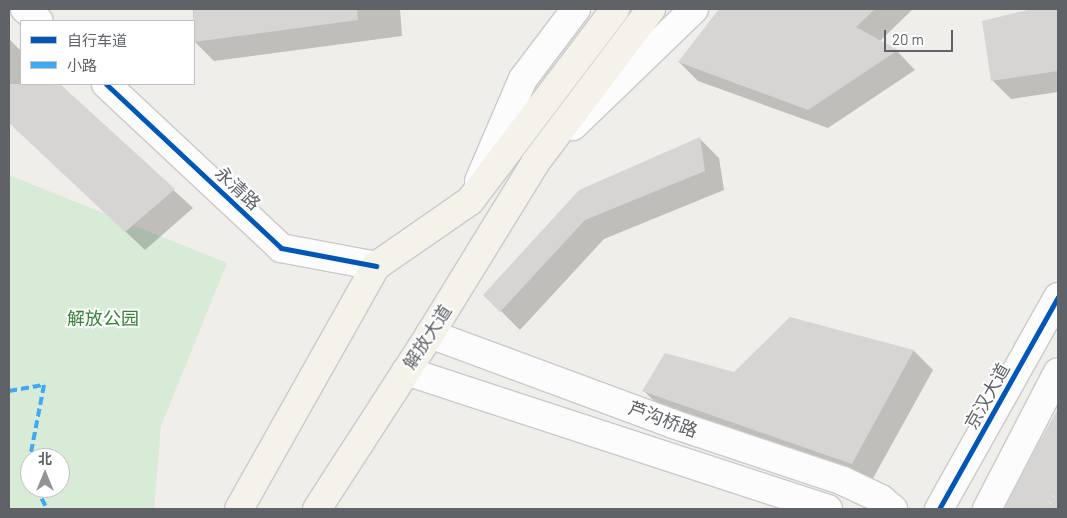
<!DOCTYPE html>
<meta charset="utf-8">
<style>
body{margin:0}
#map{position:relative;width:1067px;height:518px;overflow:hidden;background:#efeeea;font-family:Barlow,"Noto Sans SC",sans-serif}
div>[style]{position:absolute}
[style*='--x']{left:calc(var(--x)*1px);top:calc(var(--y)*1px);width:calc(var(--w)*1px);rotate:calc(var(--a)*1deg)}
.green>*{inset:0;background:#d8ebd6}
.shadow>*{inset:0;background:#0003}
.building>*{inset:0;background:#d6d5d3}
.roads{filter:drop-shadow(1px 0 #cacacb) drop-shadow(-1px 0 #cacacb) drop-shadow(0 1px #cacacb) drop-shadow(0 -1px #cacacb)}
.secondary>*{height:28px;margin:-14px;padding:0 14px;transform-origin:14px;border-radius:14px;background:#fdfcfc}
.primary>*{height:28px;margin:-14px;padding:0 14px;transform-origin:14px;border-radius:14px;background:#f4f2e9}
.rail>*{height:4px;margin-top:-2px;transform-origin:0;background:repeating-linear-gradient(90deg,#e4e4e4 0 1px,transparent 0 7px)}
.quiet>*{height:4px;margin-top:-2px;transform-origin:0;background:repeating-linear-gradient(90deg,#3fa9f5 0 8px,transparent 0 12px)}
.cycleway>*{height:5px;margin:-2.5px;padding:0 2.5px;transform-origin:2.5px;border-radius:2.5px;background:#0057b8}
span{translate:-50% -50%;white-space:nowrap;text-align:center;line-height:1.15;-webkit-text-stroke:4px #fff;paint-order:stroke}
.street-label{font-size:18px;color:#5f6368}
.park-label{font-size:18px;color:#348238}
.frame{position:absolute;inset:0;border:10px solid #5f6368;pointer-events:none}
.legend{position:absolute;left:20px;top:20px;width:175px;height:65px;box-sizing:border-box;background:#fff;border:1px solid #bfc1c3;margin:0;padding:6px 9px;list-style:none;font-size:15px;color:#5f6368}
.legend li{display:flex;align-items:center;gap:10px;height:25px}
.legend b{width:25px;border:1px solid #bfc1c3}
.north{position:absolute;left:20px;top:448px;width:50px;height:50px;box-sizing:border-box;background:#fff;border:1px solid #bfc1c3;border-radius:50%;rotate:0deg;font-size:14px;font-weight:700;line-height:20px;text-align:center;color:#5f6368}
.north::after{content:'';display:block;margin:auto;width:18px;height:22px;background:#919496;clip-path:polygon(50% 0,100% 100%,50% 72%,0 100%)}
.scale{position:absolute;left:884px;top:30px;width:69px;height:22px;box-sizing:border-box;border:2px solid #5f6368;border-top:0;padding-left:6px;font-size:15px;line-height:18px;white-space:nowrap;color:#5f6368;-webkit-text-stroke:4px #fff;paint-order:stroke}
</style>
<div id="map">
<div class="green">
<div style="clip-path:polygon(evenodd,9px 175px,227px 263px,161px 426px,154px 509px,9px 509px,9px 175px,30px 458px,60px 458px,60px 488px,30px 488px,30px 458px)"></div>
</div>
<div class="shadow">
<div style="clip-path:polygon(193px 9px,400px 9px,402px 36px,214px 61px,195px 42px)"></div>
<div style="clip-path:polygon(720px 9px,913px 9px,879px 42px,897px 51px,915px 70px,828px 128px,698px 81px,679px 62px)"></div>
<div style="clip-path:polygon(1038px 9px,1058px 9px,1058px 92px,1011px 99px,992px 80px,983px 22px)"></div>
<div style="clip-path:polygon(9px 39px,21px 51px,21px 84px,58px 84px,193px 208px,145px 250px,9px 122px)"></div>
<div style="clip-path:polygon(700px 139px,719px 158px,724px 190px,604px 239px,520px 330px,485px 295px,580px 191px)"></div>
<div style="clip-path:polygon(790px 318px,914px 351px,933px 370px,871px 482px,663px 410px,644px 391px,735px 373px)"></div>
<div style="clip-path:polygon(1058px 415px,1058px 509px,1006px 509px)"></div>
</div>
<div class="building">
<div style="clip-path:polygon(194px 9px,357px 9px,358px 20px,194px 42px)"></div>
<div style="clip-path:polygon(719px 9px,875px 9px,856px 27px,898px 50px,808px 110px,678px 62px)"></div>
<div style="clip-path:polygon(1032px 9px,1058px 9px,1058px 71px,991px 81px,982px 21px)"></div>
<div style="clip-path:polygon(9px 84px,60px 84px,175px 189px,125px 232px,9px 123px)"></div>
<div style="clip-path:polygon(700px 137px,705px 171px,585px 220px,500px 312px,483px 295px,579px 190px)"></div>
<div style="clip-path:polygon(790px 317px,914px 350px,852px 464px,642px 391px,665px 353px,734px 372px)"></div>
<div style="clip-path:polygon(1058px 409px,1058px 509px,1004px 509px,1039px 442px)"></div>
</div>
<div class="roads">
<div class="secondary">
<div style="--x:25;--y:9;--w:18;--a:41"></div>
<div style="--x:106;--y:84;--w:240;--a:43.1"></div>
<div style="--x:281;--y:248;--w:97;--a:10.7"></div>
<div style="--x:573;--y:126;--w:168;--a:-44"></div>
<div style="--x:479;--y:181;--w:111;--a:-66.7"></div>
<div style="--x:523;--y:79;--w:88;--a:-52.9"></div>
<div style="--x:430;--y:334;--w:259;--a:20.3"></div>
<div style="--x:673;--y:424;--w:179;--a:18.5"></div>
<div style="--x:843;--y:481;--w:42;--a:25.3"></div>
<div style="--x:881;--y:499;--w:16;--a:40"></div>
<div style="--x:406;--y:371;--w:444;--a:18.1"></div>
<div style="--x:939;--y:509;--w:243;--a:-60.7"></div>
<div style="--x:987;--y:509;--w:154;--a:-62.6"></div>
</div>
<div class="primary">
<div style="--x:239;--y:509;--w:279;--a:-60.6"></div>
<div style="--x:376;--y:266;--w:114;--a:-34.7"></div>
<div style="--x:470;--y:201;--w:241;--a:-52.9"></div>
<div style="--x:317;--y:509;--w:208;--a:-57.1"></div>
<div style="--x:430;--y:334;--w:201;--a:-58.4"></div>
<div style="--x:535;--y:163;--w:193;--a:-53"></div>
</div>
</div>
<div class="rail">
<div style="--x:1046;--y:509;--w:24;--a:-60"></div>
</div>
<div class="quiet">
<div style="--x:9;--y:391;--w:36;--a:-10"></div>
<div style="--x:44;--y:385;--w:74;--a:100.9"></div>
<div style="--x:30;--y:458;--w:17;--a:90"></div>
<div style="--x:36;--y:488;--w:24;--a:62"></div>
</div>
<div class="cycleway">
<div style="--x:106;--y:84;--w:240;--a:43.1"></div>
<div style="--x:281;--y:248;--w:97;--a:10.7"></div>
<div style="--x:939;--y:509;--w:243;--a:-60.7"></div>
</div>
<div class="street-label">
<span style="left:238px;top:188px;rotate:43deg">永清路</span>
<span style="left:427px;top:337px;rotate:-57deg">解放大道</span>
<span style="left:987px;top:396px;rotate:-61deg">京汉大道</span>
<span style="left:663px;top:419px;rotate:20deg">芦沟桥路</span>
</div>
<div class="park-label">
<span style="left:103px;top:318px">解放公园</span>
</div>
<div class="frame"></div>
<ul class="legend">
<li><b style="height:6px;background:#0057b8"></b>自行车道</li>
<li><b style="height:6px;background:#3fa9f5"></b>小路</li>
</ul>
<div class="north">北</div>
<div class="scale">20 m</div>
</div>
